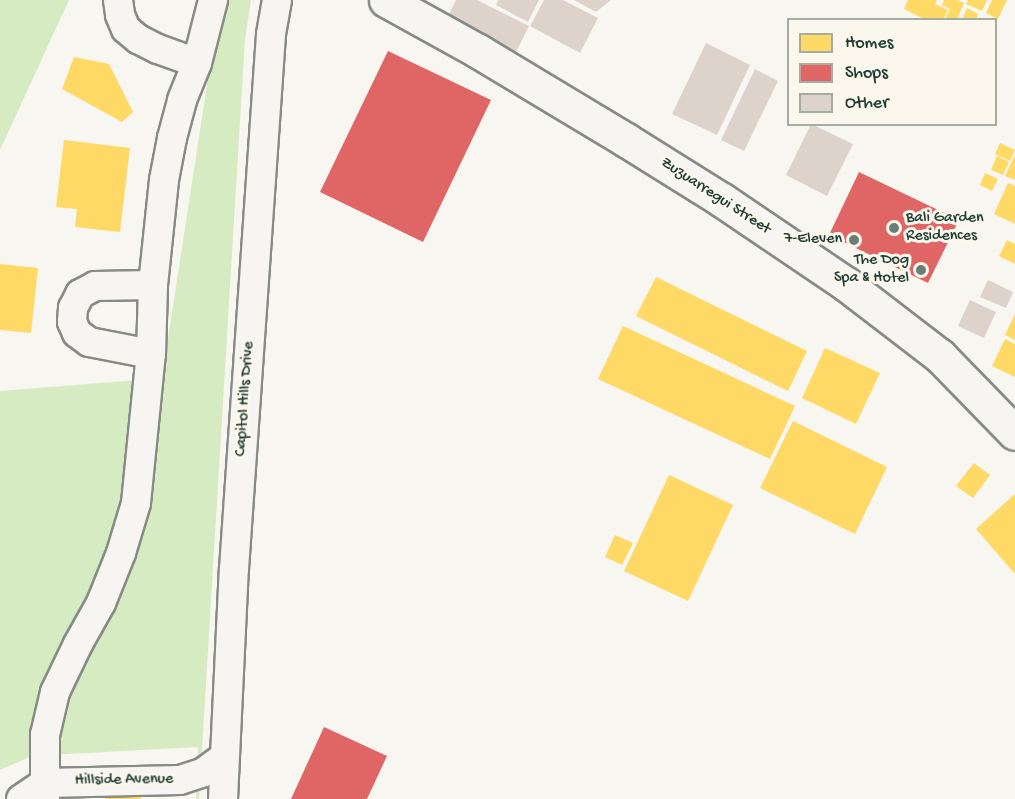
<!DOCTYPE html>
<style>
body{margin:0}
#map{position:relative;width:1015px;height:799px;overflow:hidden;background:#f8f6f0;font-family:"Gochi Hand",sans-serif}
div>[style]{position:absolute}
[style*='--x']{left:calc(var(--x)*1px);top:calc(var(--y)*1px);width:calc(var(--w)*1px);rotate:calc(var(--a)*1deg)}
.green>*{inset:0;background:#d7ebc2}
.homes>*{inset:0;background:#ffd966}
.shops>*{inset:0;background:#e06666}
.building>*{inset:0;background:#ddd3cb}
.roads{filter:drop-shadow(2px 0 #868b86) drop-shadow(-2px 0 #868b86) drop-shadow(0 2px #868b86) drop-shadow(0 -2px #868b86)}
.street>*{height:28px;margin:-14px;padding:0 14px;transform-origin:14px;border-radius:14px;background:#f6f5f1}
.secondary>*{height:33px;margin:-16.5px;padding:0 16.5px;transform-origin:16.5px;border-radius:16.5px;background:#f6f5f1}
.dots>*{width:16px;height:16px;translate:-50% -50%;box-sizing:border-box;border:3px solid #fbf7ec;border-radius:50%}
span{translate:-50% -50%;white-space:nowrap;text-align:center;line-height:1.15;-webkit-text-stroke:6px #fbf7ec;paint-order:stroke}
.street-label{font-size:16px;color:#1f3d34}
.poi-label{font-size:16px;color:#1f3d34}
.left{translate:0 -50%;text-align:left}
.right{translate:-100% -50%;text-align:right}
.legend{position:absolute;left:787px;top:18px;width:210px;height:108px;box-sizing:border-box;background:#fbf7ec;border:2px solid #a3ada2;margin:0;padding:8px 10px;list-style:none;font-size:18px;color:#1f3d34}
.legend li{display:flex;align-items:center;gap:12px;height:30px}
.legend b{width:30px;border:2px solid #a3ada2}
</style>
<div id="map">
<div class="green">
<div style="clip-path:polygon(0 0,69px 0,0 150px)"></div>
<div style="clip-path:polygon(220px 0,251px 0,245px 39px,199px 799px,196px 799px,198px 747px,32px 756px,0 770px,0 391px,162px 378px)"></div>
</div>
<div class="homes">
<div style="clip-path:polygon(908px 0,937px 0,935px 4px,948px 10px,943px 20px,926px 20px,904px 9px)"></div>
<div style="clip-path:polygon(944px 0,957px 0,964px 3px,958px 17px,963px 20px,945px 20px,950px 9px,942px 5px)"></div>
<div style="clip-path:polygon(968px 0,987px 0,982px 11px,966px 4px)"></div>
<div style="clip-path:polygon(992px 0,1007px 0,998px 19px,986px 13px)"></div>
<div style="clip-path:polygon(967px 8px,978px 14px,976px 20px,963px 18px)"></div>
<div style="clip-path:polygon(74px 57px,109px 64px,133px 112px,122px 122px,62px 89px)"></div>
<div style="clip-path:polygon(64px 140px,130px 148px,120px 232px,75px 227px,77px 209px,56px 207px)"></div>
<div style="clip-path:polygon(1000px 143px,1015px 150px,1010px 161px,995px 154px)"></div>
<div style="clip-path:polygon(1015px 155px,1015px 180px,1005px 176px)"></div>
<div style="clip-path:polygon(997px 156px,1009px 162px,1003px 175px,991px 170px)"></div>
<div style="clip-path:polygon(985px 173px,998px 179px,992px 191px,980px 185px)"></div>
<div style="clip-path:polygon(1008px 183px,1015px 186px,1015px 224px,994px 214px)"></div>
<div style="clip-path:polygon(1007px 240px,1015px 244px,1015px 264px,999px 256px)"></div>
<div style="clip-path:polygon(0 264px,38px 268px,31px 333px,0 330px)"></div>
<div style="clip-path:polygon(656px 277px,807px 351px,788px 391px,636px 316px)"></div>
<div style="clip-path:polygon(1015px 314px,1015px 340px,1005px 335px)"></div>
<div style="clip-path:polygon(623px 326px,795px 406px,770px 459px,598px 379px)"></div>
<div style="clip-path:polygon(1005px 339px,1015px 344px,1015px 377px,992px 366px)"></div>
<div style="clip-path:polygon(825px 348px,880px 373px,856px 424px,802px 398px)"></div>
<div style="clip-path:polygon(793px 421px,887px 467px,855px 534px,760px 488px)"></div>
<div style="clip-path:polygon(974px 463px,990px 475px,973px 498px,956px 486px)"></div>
<div style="clip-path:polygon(669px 475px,733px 505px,688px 601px,624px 571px)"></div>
<div style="clip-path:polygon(1015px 494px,1015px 574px,976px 529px)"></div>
<div style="clip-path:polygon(615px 535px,633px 543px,622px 565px,605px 557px)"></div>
<div style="clip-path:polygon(140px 794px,141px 799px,105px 799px,105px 795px)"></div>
</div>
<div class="shops">
<div style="clip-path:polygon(388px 51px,491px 100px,423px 242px,320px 192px)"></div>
<div style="clip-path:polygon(859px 172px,959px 220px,928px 283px,829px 235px)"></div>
<div style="clip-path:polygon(324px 727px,387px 756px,367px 799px,291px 799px)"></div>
</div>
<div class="building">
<div style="clip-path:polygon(456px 0,477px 0,529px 26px,512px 60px,443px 26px)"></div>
<div style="clip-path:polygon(498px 0,539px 0,528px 22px,496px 5px)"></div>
<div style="clip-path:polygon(544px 0,563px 0,598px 18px,580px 53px,530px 26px)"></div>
<div style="clip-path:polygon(574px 0,611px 0,596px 12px)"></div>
<div style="clip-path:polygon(706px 43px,750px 65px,717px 135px,672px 114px)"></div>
<div style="clip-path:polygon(755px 69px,778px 81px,744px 151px,721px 140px)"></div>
<div style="clip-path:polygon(811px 124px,853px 144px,827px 196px,786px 175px)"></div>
<div style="clip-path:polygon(988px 280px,1013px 292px,1006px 308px,980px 297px)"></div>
<div style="clip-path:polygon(970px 300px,996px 312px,984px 338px,958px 326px)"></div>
</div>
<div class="roads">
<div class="street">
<div style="--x:118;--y:0;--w:15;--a:82"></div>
<div style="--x:120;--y:15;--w:15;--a:67"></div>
<div style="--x:126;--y:29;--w:16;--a:40"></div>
<div style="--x:138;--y:39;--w:22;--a:27"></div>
<div style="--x:158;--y:49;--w:41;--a:19.7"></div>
<div style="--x:151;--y:354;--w:63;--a:-169"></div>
<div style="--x:89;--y:342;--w:15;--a:-143"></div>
<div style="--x:77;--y:333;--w:12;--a:-114"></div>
<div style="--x:72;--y:322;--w:14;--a:-86"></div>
<div style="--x:73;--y:308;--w:16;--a:-63"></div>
<div style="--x:80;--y:294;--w:17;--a:-28"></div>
<div style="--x:95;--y:286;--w:58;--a:-1"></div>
<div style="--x:21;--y:799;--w:29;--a:-34"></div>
<div style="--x:45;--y:783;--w:135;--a:-1.3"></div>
<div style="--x:180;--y:780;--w:25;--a:-18"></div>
<div style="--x:204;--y:772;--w:26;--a:-37"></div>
<div style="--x:45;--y:799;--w:64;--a:-90"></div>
<div style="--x:45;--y:735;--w:44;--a:-76.9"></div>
<div style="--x:55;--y:692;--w:53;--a:-64.4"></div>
<div style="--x:78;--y:644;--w:47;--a:-60.7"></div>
<div style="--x:101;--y:603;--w:54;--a:-68.2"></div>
<div style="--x:121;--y:553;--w:52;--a:-73.3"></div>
<div style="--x:136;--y:503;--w:150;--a:-84.3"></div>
<div style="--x:151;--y:354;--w:69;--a:-88.3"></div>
<div style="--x:153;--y:285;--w:106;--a:-84"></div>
<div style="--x:164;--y:180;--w:43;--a:-79.2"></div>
<div style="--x:172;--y:138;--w:39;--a:-75"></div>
<div style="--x:182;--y:100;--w:40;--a:-68"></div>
<div style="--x:197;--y:63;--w:65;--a:-75.7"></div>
<div style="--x:223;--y:799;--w:230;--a:-87.3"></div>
<div style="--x:234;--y:569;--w:536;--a:-86.04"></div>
<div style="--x:271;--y:34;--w:35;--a:-80"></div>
</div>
<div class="secondary">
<div style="--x:386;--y:0;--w:105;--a:29"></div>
<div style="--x:478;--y:51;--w:173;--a:31"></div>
<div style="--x:626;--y:140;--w:113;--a:32"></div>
<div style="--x:722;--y:200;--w:150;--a:34.1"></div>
<div style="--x:846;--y:284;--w:118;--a:37.5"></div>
<div style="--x:940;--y:356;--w:107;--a:45.8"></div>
</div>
</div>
<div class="dots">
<div style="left:894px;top:228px;background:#6b7e76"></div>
<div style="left:854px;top:240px;background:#6b7e76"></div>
<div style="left:921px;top:270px;background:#6b7e76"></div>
</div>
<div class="street-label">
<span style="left:715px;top:197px;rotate:33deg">Zuzuarregui Street</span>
<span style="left:246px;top:399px;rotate:-86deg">Capitol Hills Drive</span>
<span style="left:124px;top:781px;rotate:-1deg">Hillside Avenue</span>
</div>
<div class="poi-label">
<span class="left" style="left:906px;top:228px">Bali Garden<br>Residences</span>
<span class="right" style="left:842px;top:240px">7-Eleven</span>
<span class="right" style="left:909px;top:270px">The Dog<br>Spa &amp; Hotel</span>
</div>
<ul class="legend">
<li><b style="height:16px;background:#ffd966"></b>Homes</li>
<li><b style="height:16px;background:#e06666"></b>Shops</li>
<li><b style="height:16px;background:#ddd3cb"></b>Other</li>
</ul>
</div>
